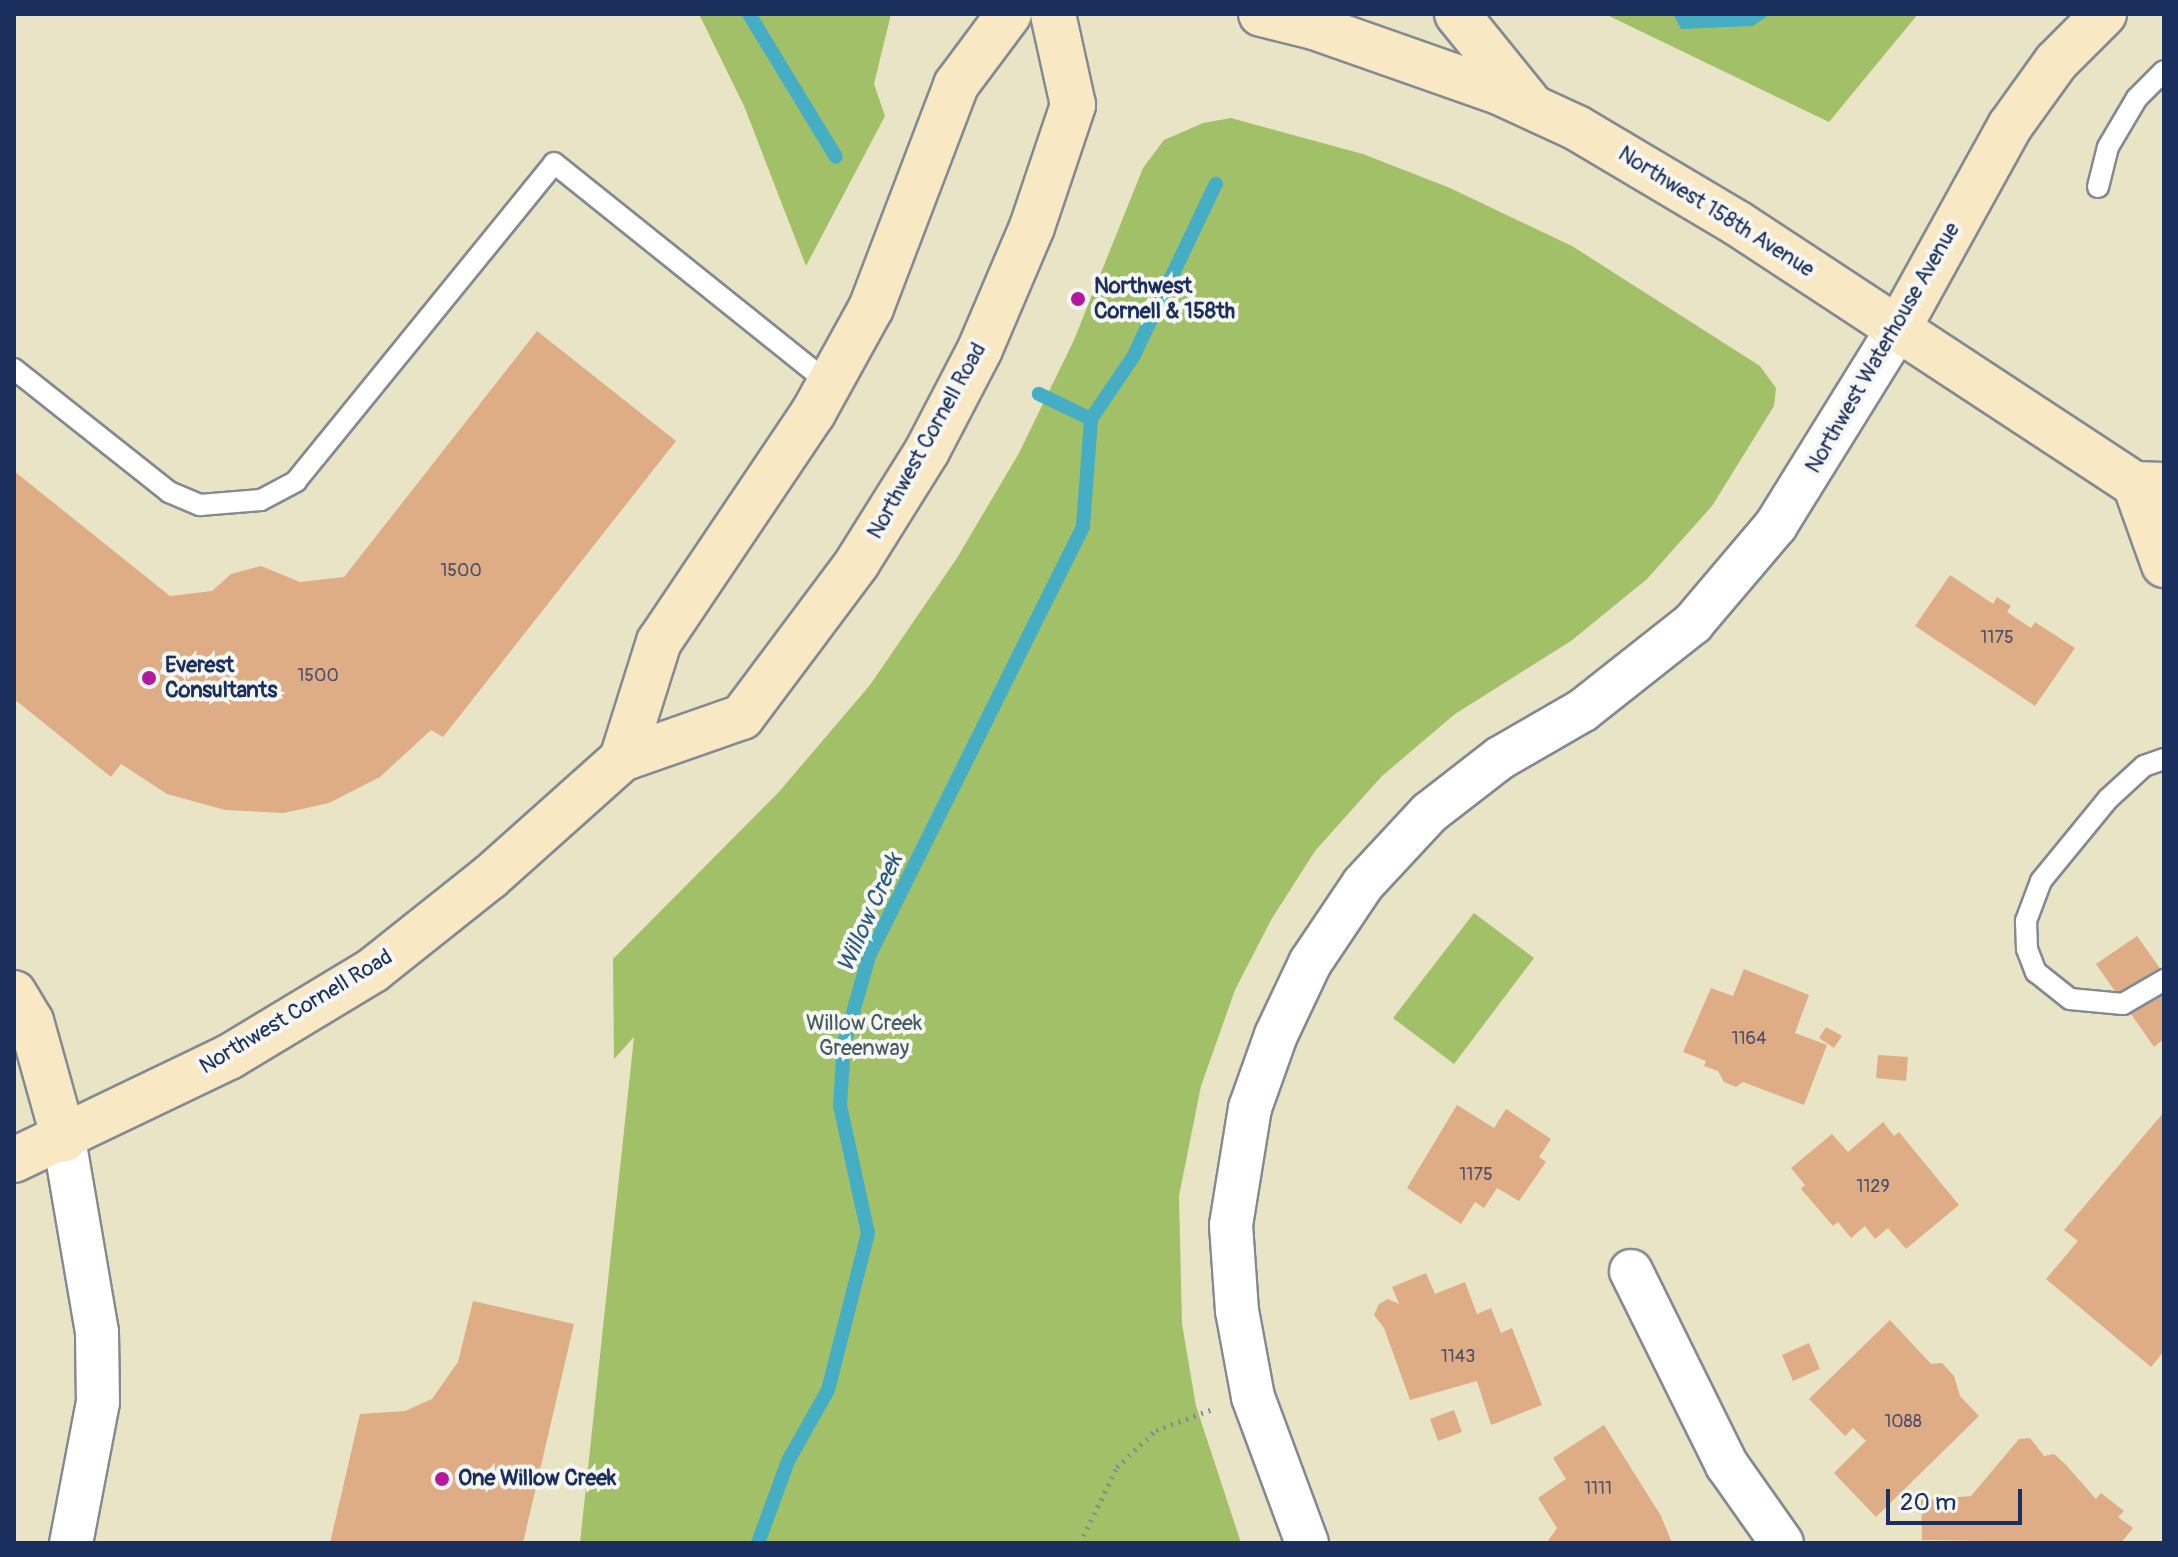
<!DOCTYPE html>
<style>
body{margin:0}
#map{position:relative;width:2178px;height:1557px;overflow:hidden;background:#eae4c6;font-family:Pangolin,sans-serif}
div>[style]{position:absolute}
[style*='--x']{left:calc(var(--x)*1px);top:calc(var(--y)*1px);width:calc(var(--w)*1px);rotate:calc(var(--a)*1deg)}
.green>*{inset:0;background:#a1c068}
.water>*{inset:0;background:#45aec4}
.stream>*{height:14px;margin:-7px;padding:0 7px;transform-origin:7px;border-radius:7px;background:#45aec4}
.building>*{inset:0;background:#dead86}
.path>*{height:5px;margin-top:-2.5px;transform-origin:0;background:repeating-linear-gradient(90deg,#828a92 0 2px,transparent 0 8px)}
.roads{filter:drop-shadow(2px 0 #828a92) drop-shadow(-2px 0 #828a92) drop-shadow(0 2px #828a92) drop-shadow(0 -2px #828a92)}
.lane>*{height:20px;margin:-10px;padding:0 10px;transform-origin:10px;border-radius:10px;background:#fff}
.street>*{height:42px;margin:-21px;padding:0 21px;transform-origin:21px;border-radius:21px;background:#fff}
.secondary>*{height:44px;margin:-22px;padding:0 22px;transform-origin:22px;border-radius:22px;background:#f8e8c3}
.dots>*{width:22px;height:22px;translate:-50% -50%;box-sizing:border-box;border:4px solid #f6f6f2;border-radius:50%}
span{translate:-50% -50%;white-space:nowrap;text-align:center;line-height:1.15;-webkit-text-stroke:8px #f6f6f2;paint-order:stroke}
.number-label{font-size:18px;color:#4c4e68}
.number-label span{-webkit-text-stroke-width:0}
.street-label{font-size:22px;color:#1b2f5e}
.poi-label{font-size:22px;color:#1b2f5e;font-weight:700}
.left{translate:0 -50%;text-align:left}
.park-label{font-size:22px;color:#435a61}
.water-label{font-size:24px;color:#2a5b82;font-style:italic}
.frame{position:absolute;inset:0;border:16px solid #1b2f5e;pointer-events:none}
.scale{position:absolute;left:1886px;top:1489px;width:136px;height:36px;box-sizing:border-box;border:4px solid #1b2f5e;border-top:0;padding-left:10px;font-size:24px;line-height:28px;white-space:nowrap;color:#1b2f5e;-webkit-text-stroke:6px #f6f6f2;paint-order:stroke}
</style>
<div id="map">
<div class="green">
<div style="clip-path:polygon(699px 14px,891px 14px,874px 84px,885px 116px,806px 266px,744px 106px)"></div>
<div style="clip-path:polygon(1605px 14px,1918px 14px,1829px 122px)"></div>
<div style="clip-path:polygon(1231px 118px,1363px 154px,1450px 188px,1572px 246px,1760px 366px,1776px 388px,1774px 406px,1712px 506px,1647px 579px,1571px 641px,1455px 714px,1382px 776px,1315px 851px,1271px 920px,1235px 990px,1201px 1086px,1179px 1196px,1182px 1324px,1196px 1406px,1241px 1543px,580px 1543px,634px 1037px,614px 1059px,613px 959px,778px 793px,870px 685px,957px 558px,1019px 453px,1074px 340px,1143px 168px,1164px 140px,1203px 123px)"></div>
<div style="clip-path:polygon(1474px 913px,1534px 958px,1454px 1064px,1393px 1018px)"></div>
</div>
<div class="water">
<div style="clip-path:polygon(1673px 14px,1770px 14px,1753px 26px,1681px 29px)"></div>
</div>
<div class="stream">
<div style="--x:749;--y:14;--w:167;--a:58.7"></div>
<div style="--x:1091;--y:419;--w:75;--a:-55.9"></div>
<div style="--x:1133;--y:357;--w:192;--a:-64.4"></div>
<div style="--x:758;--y:1543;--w:87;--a:-69.9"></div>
<div style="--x:788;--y:1461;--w:81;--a:-60.6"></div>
<div style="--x:828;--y:1390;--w:162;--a:-75.7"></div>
<div style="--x:868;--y:1233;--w:130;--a:-102.4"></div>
<div style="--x:840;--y:1106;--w:62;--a:-86.3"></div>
<div style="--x:844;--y:1044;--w:91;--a:-74.1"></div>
<div style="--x:869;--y:956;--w:480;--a:-63.5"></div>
<div style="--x:1083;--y:526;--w:107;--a:-85.7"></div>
<div style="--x:1091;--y:419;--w:58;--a:-154.3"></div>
</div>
<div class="building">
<div style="clip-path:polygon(537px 331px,676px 441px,443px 737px,431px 730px,380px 777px,329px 803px,284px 813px,225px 810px,167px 794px,121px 764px,111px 777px,14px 699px,14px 471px,170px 596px,212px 591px,231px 574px,261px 566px,300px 582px,344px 577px)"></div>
<div style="clip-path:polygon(1950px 575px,1993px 604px,1997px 597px,2011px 606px,2007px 612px,2031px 628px,2035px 622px,2075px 648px,2035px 706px,1915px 626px)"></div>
<div style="clip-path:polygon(2137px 936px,2164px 974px,2164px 1039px,2154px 1047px,2096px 964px)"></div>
<div style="clip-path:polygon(1744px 969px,1809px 995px,1795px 1033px,1827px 1045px,1804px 1105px,1743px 1082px,1736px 1087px,1724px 1082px,1718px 1071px,1704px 1066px,1706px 1061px,1683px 1052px,1711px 988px,1733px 996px)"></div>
<div style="clip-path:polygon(1826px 1027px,1842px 1036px,1834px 1048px,1819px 1038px)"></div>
<div style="clip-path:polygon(1878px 1055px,1908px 1057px,1906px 1081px,1876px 1078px)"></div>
<div style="clip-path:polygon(1457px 1105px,1494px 1128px,1506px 1109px,1551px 1139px,1539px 1157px,1546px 1162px,1519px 1201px,1497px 1188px,1484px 1208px,1475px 1202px,1461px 1224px,1407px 1188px)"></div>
<div style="clip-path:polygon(2164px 1112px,2164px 1351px,2151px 1367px,2046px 1279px,2078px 1241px,2064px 1230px)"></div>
<div style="clip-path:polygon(1883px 1122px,1894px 1136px,1899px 1132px,1959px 1205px,1906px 1249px,1888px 1228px,1875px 1239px,1865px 1226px,1851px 1238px,1838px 1222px,1833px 1226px,1801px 1189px,1805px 1185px,1791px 1168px,1832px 1134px,1848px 1152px)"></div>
<div style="clip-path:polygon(1426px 1273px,1435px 1294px,1465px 1282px,1477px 1314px,1491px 1308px,1501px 1333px,1512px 1328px,1542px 1405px,1491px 1425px,1477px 1381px,1410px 1400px,1384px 1328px,1374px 1315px,1379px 1304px,1388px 1299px,1399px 1304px,1392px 1287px)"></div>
<div style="clip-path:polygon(473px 1301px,574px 1324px,523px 1543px,330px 1543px,360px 1414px,405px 1411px,432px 1399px,458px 1362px)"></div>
<div style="clip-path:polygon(1890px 1320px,1931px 1364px,1942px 1363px,1954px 1376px,1960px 1396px,1979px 1416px,1876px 1517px,1834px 1473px,1866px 1441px,1853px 1428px,1845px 1436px,1809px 1399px)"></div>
<div style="clip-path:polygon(1809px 1343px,1820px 1369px,1793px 1381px,1782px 1355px)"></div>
<div style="clip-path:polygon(1454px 1410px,1462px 1432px,1438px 1441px,1430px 1419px)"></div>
<div style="clip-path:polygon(1604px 1425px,1661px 1516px,1672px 1543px,1548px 1541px,1557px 1528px,1538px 1498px,1566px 1479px,1553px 1458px)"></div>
<div style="clip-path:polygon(2030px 1438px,2044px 1456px,2054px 1454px,2065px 1464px,2096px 1499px,2101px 1493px,2124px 1511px,2118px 1517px,2133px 1528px,2121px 1543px,1922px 1540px,1921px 1500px,1971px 1496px,2019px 1439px)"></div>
</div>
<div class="path">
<div style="--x:1080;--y:1543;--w:85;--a:-64"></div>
<div style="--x:1117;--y:1467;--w:54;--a:-43.5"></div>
<div style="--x:1156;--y:1430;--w:58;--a:-20.3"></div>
</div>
<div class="roads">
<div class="lane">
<div style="--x:2098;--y:187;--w:41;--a:-76"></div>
<div style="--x:2108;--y:147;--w:57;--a:-59.4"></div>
<div style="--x:2137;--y:98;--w:38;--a:-45"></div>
<div style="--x:14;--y:369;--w:198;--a:38.4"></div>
<div style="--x:169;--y:492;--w:34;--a:23"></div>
<div style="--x:200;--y:505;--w:61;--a:-4.7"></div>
<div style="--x:261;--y:500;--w:40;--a:-28"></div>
<div style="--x:296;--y:481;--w:409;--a:-50.9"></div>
<div style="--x:554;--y:163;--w:352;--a:38.7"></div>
<div style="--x:2164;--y:759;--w:21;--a:161"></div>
<div style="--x:2144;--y:766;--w:49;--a:137.5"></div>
<div style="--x:2108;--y:799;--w:106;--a:129.3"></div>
<div style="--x:2041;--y:881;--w:43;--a:110.6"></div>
<div style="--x:2026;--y:921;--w:28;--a:88"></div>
<div style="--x:2027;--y:949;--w:25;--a:69"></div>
<div style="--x:2036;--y:972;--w:43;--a:38.5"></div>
<div style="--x:2070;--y:999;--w:53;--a:5.4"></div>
<div style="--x:2123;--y:1004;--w:48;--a:-30.3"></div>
</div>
<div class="street">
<div style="--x:64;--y:1139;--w:196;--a:80.3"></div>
<div style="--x:97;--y:1332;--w:70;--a:89.2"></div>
<div style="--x:98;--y:1402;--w:144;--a:100.8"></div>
<div style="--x:1631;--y:1271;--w:216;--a:63.7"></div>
<div style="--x:1727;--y:1465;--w:95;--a:54.8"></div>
<div style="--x:1307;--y:1543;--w:156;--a:-110.3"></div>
<div style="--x:1253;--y:1397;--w:87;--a:-100.5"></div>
<div style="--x:1237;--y:1311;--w:86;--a:-94"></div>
<div style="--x:1231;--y:1225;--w:119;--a:-80.8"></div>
<div style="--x:1250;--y:1108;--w:77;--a:-70.4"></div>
<div style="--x:1276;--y:1035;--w:80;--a:-64.7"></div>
<div style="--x:1310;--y:963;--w:95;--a:-56.1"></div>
<div style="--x:1363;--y:884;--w:97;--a:-47.1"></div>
<div style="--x:1429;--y:813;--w:90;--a:-37.8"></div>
<div style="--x:1500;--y:758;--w:96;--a:-30"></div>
<div style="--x:1583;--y:710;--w:140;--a:-38.3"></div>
<div style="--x:1693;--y:623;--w:128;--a:-49.7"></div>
<div style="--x:1776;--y:525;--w:233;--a:-58.2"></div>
</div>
<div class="secondary">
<div style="--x:1261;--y:14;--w:55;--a:13.8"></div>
<div style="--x:1314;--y:27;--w:196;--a:19.4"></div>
<div style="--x:1499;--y:92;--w:86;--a:24.8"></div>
<div style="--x:1577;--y:128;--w:186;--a:30.7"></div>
<div style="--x:1737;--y:223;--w:476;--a:33.3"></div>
<div style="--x:2135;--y:484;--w:29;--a:2"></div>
<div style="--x:1457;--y:14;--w:116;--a:51"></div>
<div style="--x:1899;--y:327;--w:230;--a:-61.1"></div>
<div style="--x:2010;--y:126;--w:79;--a:-54.3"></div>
<div style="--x:2056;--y:62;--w:68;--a:-45"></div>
<div style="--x:2135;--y:484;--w:86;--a:70.3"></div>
<div style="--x:622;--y:759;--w:123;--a:-72.5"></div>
<div style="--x:659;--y:642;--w:276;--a:-56.1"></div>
<div style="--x:813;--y:413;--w:120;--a:-61.1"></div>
<div style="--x:871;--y:308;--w:239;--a:-69.1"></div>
<div style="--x:956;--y:85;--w:89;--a:-53.3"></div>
<div style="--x:14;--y:993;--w:33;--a:59"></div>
<div style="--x:31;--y:1021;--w:123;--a:74.4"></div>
<div style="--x:14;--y:1160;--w:238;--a:-25.6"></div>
<div style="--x:229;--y:1057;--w:168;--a:-31.1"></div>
<div style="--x:373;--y:970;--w:149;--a:-38.5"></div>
<div style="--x:490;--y:877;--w:177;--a:-41.8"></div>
<div style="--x:622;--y:759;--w:127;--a:-19.3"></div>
<div style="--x:742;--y:717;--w:192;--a:-53.2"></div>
<div style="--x:857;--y:563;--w:132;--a:-58"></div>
<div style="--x:927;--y:451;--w:115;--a:-62.5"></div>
<div style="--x:980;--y:349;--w:133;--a:-66.9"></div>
<div style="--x:1032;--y:227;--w:129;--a:-71.4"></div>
<div style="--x:1073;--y:105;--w:93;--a:-102.4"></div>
</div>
</div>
<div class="dots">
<div style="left:1078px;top:299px;background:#b5179e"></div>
<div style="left:149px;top:678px;background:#b5179e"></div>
<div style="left:442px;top:1479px;background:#b5179e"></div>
</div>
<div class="number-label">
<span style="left:461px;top:571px">1500</span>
<span style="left:1997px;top:638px">1175</span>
<span style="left:318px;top:676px">1500</span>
<span style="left:1749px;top:1039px">1164</span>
<span style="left:1476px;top:1175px">1175</span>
<span style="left:1873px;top:1187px">1129</span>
<span style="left:1458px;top:1357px">1143</span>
<span style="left:1903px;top:1422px">1088</span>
<span style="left:1598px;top:1489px">1111</span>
</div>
<div class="street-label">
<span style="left:1716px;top:212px;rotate:32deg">Northwest 158th Avenue</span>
<span style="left:1883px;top:348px;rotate:-60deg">Northwest Waterhouse Avenue</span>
<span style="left:927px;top:441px;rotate:-61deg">Northwest Cornell Road</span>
<span style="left:296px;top:1012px;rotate:-31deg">Northwest Cornell Road</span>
</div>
<div class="poi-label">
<span class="left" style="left:1094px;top:299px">Northwest<br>Cornell &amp; 158th</span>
<span class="left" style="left:165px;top:678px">Everest<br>Consultants</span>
<span class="left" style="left:458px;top:1479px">One Willow Creek</span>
</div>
<div class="park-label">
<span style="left:864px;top:1036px">Willow Creek<br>Greenway</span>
</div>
<div class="water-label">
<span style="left:870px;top:913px;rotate:-66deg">Willow Creek</span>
</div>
<div class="frame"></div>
<div class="scale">20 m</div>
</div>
